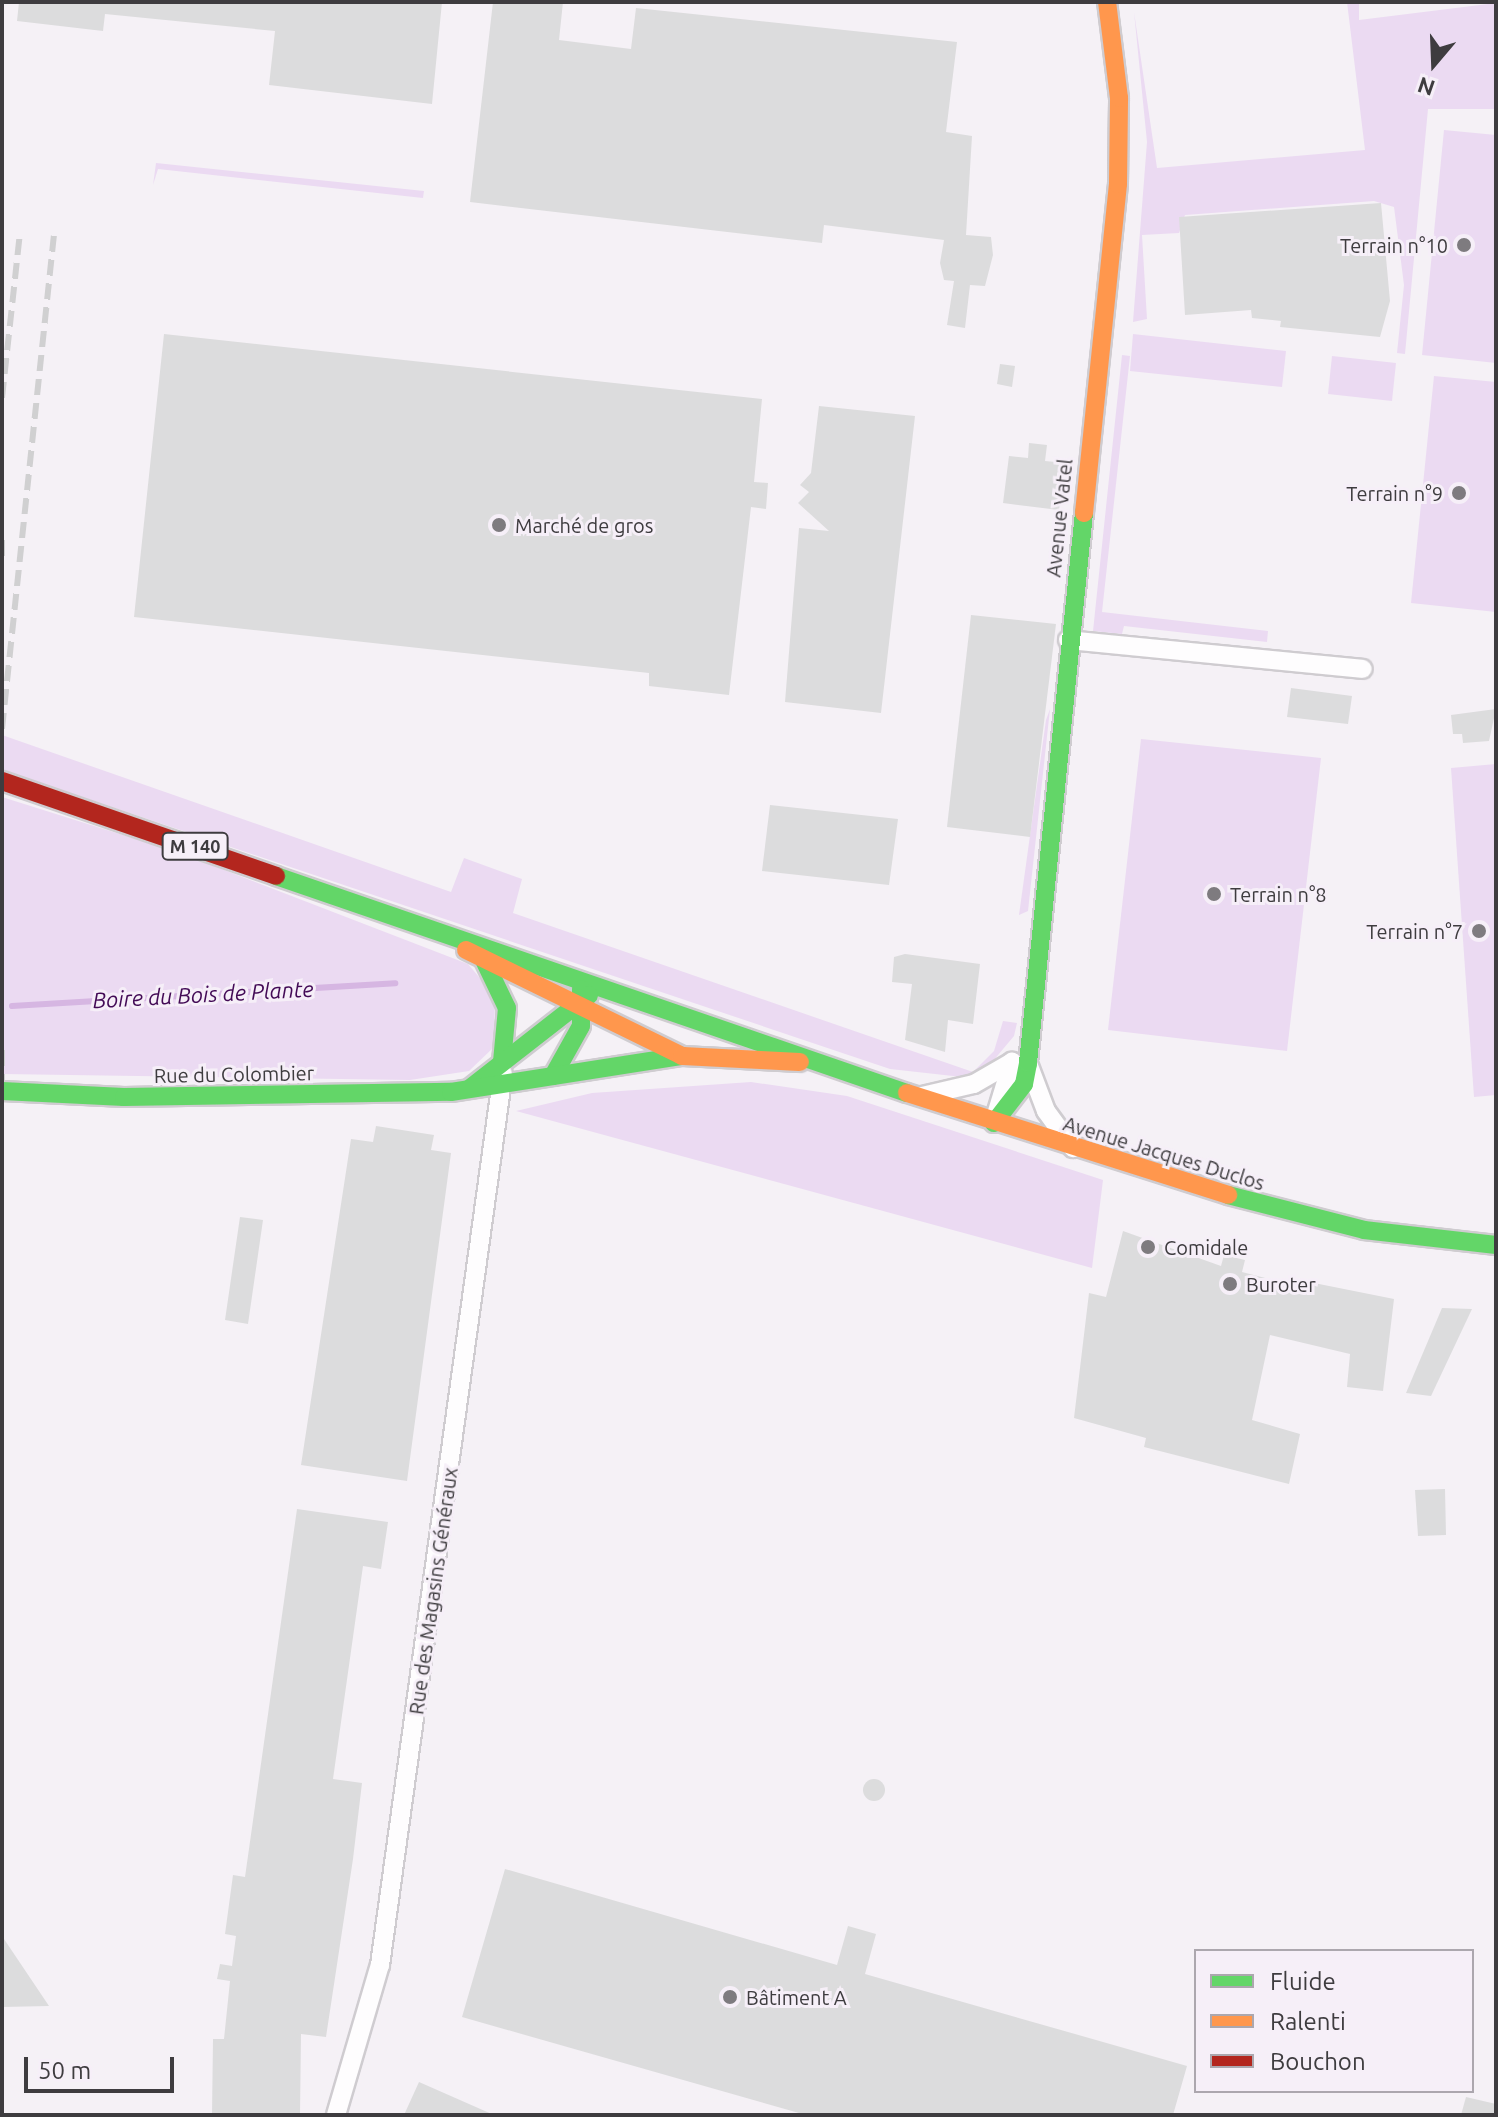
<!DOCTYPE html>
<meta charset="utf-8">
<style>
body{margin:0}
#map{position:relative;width:1498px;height:2117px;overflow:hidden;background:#f5f1f6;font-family:Ubuntu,sans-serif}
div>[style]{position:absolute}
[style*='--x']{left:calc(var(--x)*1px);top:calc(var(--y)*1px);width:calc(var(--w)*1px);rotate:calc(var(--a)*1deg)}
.green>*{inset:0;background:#ebdaf2}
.stream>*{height:6px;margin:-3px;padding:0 3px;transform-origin:3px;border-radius:3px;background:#d6b6e2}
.building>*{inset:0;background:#dcdcdd}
.round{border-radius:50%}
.roads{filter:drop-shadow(2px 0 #cfccd0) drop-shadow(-2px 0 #cfccd0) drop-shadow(0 2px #cfccd0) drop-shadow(0 -2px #cfccd0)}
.street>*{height:18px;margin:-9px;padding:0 9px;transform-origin:9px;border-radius:9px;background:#fefdfe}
.fast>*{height:18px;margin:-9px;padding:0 9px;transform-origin:9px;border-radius:9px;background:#63d668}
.slow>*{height:18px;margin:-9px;padding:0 9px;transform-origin:9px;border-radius:9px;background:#ff974d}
.jam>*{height:18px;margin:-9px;padding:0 9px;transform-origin:9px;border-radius:9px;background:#b3261e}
.rail>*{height:6px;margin-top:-3px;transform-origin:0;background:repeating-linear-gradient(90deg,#d0d0d1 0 16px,transparent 0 24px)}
.dots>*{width:22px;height:22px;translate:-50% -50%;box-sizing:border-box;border:4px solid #f6eff8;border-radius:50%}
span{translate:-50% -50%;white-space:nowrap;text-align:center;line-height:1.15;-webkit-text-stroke:6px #f6eff8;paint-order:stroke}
.shield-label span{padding:2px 6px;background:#f6eff8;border:2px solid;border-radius:6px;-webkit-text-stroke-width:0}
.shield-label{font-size:18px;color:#3e3c3f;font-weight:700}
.poi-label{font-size:20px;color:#3e3c3f}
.right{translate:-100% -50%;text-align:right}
.left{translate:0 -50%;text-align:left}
.street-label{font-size:20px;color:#3e3c3f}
.water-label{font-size:22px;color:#430b56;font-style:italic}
.frame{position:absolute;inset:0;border:4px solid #3e3c3f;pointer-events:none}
.legend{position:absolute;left:1194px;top:1949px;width:280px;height:144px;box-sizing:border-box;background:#f6eff8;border:2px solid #aca7ae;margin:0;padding:10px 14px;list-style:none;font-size:24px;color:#3e3c3f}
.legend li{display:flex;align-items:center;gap:16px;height:40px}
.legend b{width:40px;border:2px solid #aca7ae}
.north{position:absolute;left:1394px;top:24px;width:80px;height:80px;-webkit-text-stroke:6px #f6eff8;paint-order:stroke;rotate:199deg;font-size:22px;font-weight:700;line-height:32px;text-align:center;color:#3e3c3f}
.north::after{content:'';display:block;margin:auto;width:28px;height:36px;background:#3e3c3f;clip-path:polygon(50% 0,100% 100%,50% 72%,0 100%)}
.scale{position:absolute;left:24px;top:2057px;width:150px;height:36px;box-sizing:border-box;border:4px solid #3e3c3f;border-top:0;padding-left:10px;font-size:24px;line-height:28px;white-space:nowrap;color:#3e3c3f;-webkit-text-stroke:6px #f6eff8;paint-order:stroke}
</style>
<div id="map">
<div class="green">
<div style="clip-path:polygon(1347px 2px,1359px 2px,1359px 20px,1496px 3px,1496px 109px,1428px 109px,1405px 354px,1397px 353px,1404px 285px,1394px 207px,1374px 201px,1185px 215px,1179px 233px,1142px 235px,1147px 319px,1133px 322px,1147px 142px,1134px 12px,1157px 168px,1365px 150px)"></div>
<div style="clip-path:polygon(1444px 130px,1496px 135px,1496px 363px,1422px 355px)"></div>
<div style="clip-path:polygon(156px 163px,424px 191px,423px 198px,158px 169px,153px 185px)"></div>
<div style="clip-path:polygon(1133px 334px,1286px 351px,1282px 387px,1130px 371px)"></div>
<div style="clip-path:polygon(1122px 355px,1130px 356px,1102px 612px,1268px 631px,1267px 642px,1124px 626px,1122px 634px,1093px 631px)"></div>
<div style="clip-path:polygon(1332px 356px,1396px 363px,1392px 401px,1328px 394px)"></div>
<div style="clip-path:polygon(1434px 376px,1496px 382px,1496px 612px,1411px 603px)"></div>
<div style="clip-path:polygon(1050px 709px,1028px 911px,1019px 915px,1046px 720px)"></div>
<div style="clip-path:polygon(2px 735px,451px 892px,464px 858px,522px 879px,513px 913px,973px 1072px,994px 1051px,1003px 1021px,1017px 1023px,1014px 1036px,993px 1061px,978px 1071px,962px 1077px,890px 1069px,2px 770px)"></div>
<div style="clip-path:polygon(1141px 739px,1321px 758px,1287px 1051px,1108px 1030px)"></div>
<div style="clip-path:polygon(1496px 764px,1496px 1095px,1474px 1097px,1451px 768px)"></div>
<div style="clip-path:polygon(2px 797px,180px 853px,468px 964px,495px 996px,494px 1047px,469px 1071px,410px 1080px,2px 1074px)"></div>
<div style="clip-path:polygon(751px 1082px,847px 1096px,1103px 1180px,1092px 1268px,516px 1111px,592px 1093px)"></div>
</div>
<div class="stream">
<div style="--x:12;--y:1006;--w:384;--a:-3.4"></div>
</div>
<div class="building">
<div style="clip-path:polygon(19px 2px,442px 2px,432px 104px,269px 85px,275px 31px,105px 14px,103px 31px,17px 21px)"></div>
<div style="clip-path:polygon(493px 2px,563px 2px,559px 40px,631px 49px,636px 8px,957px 42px,946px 132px,972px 136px,966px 235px,991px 237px,993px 255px,985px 286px,970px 285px,965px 328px,947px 325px,954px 281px,944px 280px,940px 263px,944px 240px,824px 225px,822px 243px,470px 202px)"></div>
<div style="clip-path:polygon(1381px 203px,1390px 301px,1380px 337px,1280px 327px,1281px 321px,1252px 318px,1251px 310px,1185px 315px,1179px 217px)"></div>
<div style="clip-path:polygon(164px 334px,762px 399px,754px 482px,768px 483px,766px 509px,751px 507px,729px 695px,649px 686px,649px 673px,134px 617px)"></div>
<div style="clip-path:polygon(1000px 364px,1015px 366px,1012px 387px,997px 384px)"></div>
<div style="clip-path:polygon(819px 406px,915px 416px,881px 713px,785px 702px,799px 528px,829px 531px,798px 503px,809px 492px,800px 485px,811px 473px)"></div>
<div style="clip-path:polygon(1029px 443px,1047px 445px,1045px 461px,1065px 463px,1059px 510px,1003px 503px,1009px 456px,1028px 458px)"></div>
<div style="clip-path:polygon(971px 615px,1056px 624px,1030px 837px,947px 827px)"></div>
<div style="clip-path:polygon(1291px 688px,1352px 696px,1348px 724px,1287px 717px)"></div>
<div style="clip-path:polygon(1496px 709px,1489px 741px,1463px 743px,1462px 734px,1453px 734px,1451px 715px)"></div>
<div style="clip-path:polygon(770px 805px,898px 819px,889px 885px,762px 871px)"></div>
<div style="clip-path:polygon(905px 954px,980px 964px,973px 1024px,948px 1020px,945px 1052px,905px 1040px,912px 984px,892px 982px,894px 957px)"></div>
<div style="clip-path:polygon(376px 1126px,434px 1135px,431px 1150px,451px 1153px,407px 1481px,301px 1465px,351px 1139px,373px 1142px)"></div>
<div style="clip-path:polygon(240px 1217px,263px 1220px,248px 1324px,225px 1320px)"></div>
<div style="clip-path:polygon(1123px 1231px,1221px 1266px,1224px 1255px,1245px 1260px,1242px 1272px,1303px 1288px,1304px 1281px,1394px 1299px,1383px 1391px,1347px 1387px,1350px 1354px,1270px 1335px,1252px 1420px,1300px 1434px,1289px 1484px,1144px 1447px,1146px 1438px,1074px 1418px,1089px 1293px,1106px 1297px)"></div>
<div style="clip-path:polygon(1442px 1308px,1472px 1309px,1431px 1396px,1406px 1393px)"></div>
<div style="clip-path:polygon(1445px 1489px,1446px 1535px,1418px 1536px,1415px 1490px)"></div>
<div style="clip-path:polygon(297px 1509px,388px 1522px,381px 1569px,363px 1566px,333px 1779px,362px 1783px,353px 1859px,326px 2037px,301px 2034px,300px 2115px,212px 2114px,213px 2039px,224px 2039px,230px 1981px,217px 1979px,220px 1964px,232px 1966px,236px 1936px,225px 1934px,233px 1875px,245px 1877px)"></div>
<div class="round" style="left:863px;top:1779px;width:22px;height:22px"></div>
<div style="clip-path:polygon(505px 1869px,837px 1965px,848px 1926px,876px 1934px,865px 1974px,1187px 2066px,1173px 2115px,806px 2115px,462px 2017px)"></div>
<div style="clip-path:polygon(2px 1936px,49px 2006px,2px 2007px)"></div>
<div style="clip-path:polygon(419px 2082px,494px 2115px,404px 2115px)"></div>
<div style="clip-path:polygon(1466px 2097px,1496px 2104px,1496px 2115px,1461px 2115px)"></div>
</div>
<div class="roads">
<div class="street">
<div style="--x:1068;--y:640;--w:296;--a:5.6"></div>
<div style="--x:1029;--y:1066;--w:48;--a:69.3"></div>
<div style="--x:1046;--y:1111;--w:46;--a:53.9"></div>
<div style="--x:922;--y:1096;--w:53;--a:-13"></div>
<div style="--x:974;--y:1084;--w:44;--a:-30.1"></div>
<div style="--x:995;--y:1118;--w:59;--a:-73.1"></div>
<div style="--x:336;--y:2115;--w:156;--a:-73.7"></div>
<div style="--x:380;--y:1965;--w:900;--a:-82.15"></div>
</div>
<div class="fast">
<div style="--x:276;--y:876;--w:667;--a:18.98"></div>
<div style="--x:484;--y:960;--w:53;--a:64.4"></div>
<div style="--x:507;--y:1008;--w:54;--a:95.3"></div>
<div style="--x:553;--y:1076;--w:57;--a:-60.8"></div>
<div style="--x:581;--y:1026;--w:37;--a:-90"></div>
<div style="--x:470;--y:1088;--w:151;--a:-38"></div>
<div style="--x:2;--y:1091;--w:122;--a:2.8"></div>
<div style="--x:124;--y:1097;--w:327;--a:-0.9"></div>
<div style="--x:451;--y:1092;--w:234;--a:-8.9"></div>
<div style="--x:994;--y:1123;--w:49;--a:-52.4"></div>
<div style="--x:1024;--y:1084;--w:21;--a:-79"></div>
<div style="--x:1028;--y:1063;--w:553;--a:-84.19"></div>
<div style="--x:1228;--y:1195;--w:140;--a:14.4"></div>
<div style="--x:1364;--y:1230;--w:133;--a:6.5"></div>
</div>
<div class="slow">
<div style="--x:1084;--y:513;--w:331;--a:-84.1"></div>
<div style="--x:1118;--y:184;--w:86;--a:-89.3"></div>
<div style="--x:1119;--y:98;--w:97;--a:-97.1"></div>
<div style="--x:466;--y:950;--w:241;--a:26.1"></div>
<div style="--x:682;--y:1056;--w:118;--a:2.9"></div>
<div style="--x:907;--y:1093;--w:337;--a:17.6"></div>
</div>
<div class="jam">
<div style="--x:2;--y:781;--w:290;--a:19.1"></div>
</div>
</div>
<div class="rail">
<div style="--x:2;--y:398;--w:166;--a:-83.8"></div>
<div style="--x:2;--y:540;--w:16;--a:90"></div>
<div style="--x:2;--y:729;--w:496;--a:-84"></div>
<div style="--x:2;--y:1050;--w:32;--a:90"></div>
</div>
<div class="dots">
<div style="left:1464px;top:245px;background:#7e7b7f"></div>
<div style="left:1459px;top:493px;background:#7e7b7f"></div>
<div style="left:499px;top:525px;background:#7e7b7f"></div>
<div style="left:1214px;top:894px;background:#7e7b7f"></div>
<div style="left:1479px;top:931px;background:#7e7b7f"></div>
<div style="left:1148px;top:1247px;background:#7e7b7f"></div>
<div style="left:1230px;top:1284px;background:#7e7b7f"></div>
<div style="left:730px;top:1997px;background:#7e7b7f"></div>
</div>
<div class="shield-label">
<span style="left:195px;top:846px">M 140</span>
</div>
<div class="poi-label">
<span class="right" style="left:1448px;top:245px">Terrain n°10</span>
<span class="right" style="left:1443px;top:493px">Terrain n°9</span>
<span class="left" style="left:515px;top:525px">Marché de gros</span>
<span class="left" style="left:1230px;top:894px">Terrain n°8</span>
<span class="right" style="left:1463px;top:931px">Terrain n°7</span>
<span class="left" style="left:1164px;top:1247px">Comidale</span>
<span class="left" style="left:1246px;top:1284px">Buroter</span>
<span class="left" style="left:746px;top:1997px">Bâtiment A</span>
</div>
<div class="street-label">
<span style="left:1059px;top:518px;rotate:-84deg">Avenue Vatel</span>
<span style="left:234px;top:1074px;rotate:-1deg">Rue du Colombier</span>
<span style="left:1164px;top:1153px;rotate:17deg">Avenue Jacques Duclos</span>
<span style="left:433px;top:1591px;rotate:-82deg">Rue des Magasins Généraux</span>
</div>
<div class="water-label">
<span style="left:203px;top:994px;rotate:-3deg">Boire du Bois de Plante</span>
</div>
<div class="frame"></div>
<ul class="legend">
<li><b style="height:10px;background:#63d668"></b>Fluide</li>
<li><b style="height:10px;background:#ff974d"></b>Ralenti</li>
<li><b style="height:10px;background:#b3261e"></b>Bouchon</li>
</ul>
<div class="north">N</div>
<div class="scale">50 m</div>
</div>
